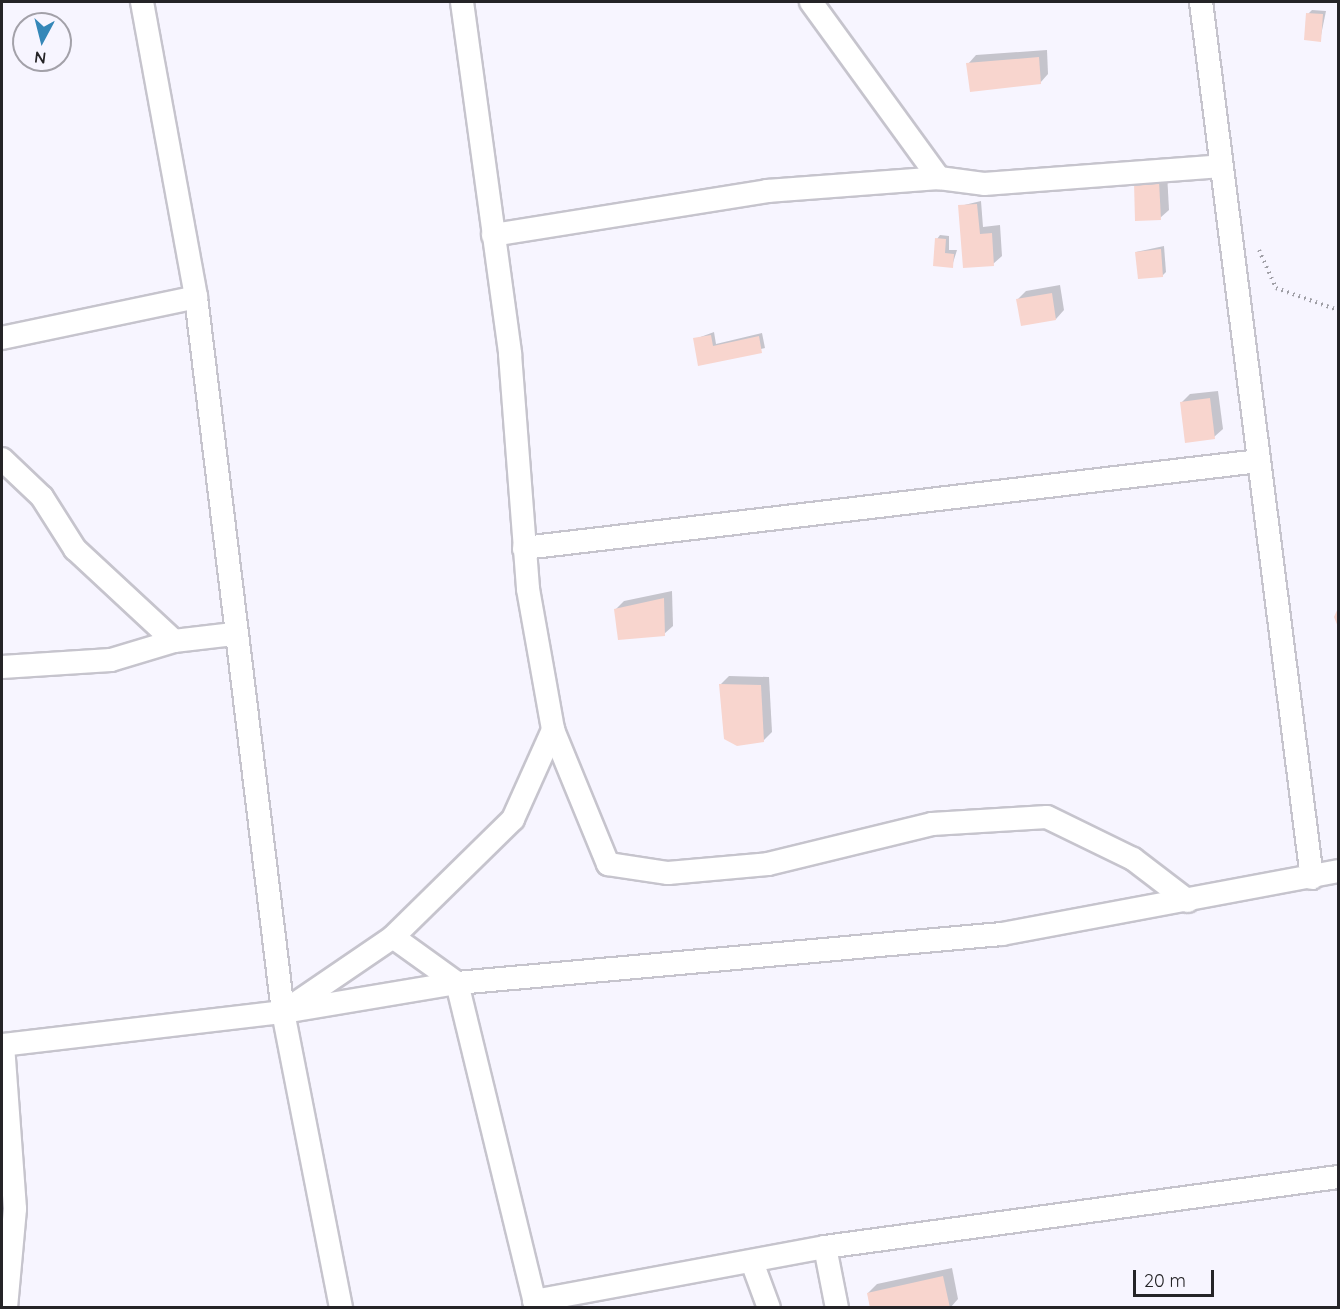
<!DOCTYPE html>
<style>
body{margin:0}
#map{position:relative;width:1340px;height:1309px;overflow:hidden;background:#f7f5ff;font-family:Quicksand,sans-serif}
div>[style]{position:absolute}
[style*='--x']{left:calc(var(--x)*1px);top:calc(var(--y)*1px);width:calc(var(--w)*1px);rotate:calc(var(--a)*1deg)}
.shadow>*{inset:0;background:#0003}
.building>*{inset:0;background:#f8d5ce}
.path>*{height:4px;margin-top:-2px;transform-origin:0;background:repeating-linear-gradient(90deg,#a09fa6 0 1.5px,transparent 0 6px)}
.roads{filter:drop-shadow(2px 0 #c6c4cd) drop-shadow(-2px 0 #c6c4cd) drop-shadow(0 2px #c6c4cd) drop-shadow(0 -2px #c6c4cd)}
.street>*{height:22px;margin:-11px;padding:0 11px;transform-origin:11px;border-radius:11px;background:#fff}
span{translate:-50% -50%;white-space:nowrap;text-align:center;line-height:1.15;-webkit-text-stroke:6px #f7f5ff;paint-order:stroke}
.frame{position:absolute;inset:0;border:3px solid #252427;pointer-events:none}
.north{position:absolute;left:12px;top:12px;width:60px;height:60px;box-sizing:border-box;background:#f7f5ff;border:2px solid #a3a1a9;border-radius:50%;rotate:187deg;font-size:16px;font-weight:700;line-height:24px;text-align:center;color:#252427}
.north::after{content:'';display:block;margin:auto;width:21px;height:27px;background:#3587b8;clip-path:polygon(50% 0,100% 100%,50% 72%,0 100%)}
.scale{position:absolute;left:1133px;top:1270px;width:81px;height:27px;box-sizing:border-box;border:3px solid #252427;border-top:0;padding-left:8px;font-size:18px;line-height:21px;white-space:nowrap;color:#252427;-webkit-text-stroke:4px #f7f5ff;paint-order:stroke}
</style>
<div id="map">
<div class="shadow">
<div style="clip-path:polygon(1312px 10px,1326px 11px,1320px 40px,1308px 14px)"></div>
<div style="clip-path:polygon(1047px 50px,1048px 74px,1040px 83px,968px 64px,976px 55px)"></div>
<div style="clip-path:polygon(1167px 173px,1169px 210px,1160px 218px,1135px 183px)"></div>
<div style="clip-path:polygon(981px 201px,983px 227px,1000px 225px,1002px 256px,993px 264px,960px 206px)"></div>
<div style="clip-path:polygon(940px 235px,949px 236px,949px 250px,957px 250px,952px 266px,937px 239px)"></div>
<div style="clip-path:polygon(1164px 246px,1166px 272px,1162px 276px,1136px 252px)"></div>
<div style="clip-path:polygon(1060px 285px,1064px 310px,1056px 319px,1017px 300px,1026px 291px)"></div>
<div style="clip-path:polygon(714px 332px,716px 344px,762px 333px,765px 348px,699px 364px,695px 339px)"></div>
<div style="clip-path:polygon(1218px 391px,1223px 429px,1214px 437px,1181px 403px,1190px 394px)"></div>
<div style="clip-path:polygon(672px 591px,673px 626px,664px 634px,615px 610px,624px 601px)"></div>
<div style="clip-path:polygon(729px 676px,769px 677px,772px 732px,763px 741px,720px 685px)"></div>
<div style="clip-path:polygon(952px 1268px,958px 1299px,950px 1308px,871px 1308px,868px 1293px,877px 1284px)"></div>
</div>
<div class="building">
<div style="clip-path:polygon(1306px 13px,1323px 14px,1321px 42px,1304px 40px)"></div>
<div style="clip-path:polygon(1039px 57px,1041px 84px,970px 92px,966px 63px)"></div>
<div style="clip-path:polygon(1159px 181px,1161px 220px,1135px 221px,1134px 182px)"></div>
<div style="clip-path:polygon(977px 204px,980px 234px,992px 233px,994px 266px,963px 268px,958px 205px)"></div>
<div style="clip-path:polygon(935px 238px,946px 239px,945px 253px,954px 254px,953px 268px,933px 266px)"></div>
<div style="clip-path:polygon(1161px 249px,1163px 277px,1138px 279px,1135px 252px)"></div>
<div style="clip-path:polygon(1052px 293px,1056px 320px,1021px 326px,1016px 299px)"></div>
<div style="clip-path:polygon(711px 335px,713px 346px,759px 336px,762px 353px,698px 366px,693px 338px)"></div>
<div style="clip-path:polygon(1210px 398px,1215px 439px,1185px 443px,1180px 402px)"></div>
<div style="clip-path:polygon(664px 598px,665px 636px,618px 640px,614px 609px)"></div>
<div style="clip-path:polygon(1338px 608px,1338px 627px,1334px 617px)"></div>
<div style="clip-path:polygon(719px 684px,761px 685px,764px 742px,737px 746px,724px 739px)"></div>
<div style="clip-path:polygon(943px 1276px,950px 1308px,870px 1308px,867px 1293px)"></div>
</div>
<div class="path">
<div style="--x:1259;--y:250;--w:42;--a:65.9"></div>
<div style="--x:1276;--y:288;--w:66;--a:19.5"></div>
</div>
<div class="roads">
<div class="street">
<div style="--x:142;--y:2;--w:300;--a:79.6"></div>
<div style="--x:196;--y:297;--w:720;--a:83.06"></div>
<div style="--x:283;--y:1012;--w:302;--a:78.9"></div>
<div style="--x:462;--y:2;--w:355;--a:82.2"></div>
<div style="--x:510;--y:354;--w:236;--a:85.6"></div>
<div style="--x:528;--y:589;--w:143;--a:79.9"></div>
<div style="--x:553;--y:730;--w:145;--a:67.7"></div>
<div style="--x:608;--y:864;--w:61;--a:8.5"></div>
<div style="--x:668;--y:873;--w:100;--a:-5.1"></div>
<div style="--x:768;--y:864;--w:169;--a:-13.7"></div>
<div style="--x:932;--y:824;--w:115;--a:-3.5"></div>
<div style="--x:1047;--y:817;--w:96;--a:26"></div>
<div style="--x:1133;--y:859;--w:69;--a:37.4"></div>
<div style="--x:811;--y:2;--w:218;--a:54"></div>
<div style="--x:1201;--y:2;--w:883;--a:82.78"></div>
<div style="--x:493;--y:235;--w:278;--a:-9.1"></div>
<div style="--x:767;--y:191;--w:172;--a:-4.3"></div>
<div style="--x:939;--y:178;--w:45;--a:7.6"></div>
<div style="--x:984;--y:184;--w:238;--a:-4.3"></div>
<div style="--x:2;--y:338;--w:198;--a:-11.9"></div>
<div style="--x:2;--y:459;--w:55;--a:43.5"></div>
<div style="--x:42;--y:497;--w:62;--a:57.6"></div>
<div style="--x:75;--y:549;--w:135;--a:42.9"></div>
<div style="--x:524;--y:548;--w:740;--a:-6.75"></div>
<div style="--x:2;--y:667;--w:109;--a:-3.7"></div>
<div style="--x:111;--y:660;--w:66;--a:-16.8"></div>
<div style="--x:174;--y:641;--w:60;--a:-6.7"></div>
<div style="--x:393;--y:937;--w:79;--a:35.7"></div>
<div style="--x:457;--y:983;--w:334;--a:76.3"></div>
<div style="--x:289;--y:1008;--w:126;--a:-34.3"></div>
<div style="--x:393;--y:937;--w:168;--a:-44.5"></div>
<div style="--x:513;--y:819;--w:98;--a:-65.8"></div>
<div style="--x:2;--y:1045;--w:283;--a:-6.7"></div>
<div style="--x:283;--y:1012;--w:176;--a:-9.5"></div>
<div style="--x:457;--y:983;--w:547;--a:-5.14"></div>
<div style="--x:1002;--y:934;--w:342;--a:-10.6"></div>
<div style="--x:3;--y:1045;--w:164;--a:85.8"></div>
<div style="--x:15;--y:1209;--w:99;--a:95.2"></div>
<div style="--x:825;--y:1247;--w:62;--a:78.9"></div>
<div style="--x:752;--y:1262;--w:49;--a:69.7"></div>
<div style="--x:534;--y:1301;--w:296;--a:-10.5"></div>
<div style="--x:825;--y:1247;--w:518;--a:-7.77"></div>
</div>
</div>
<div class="frame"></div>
<div class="north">N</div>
<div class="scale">20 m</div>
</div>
